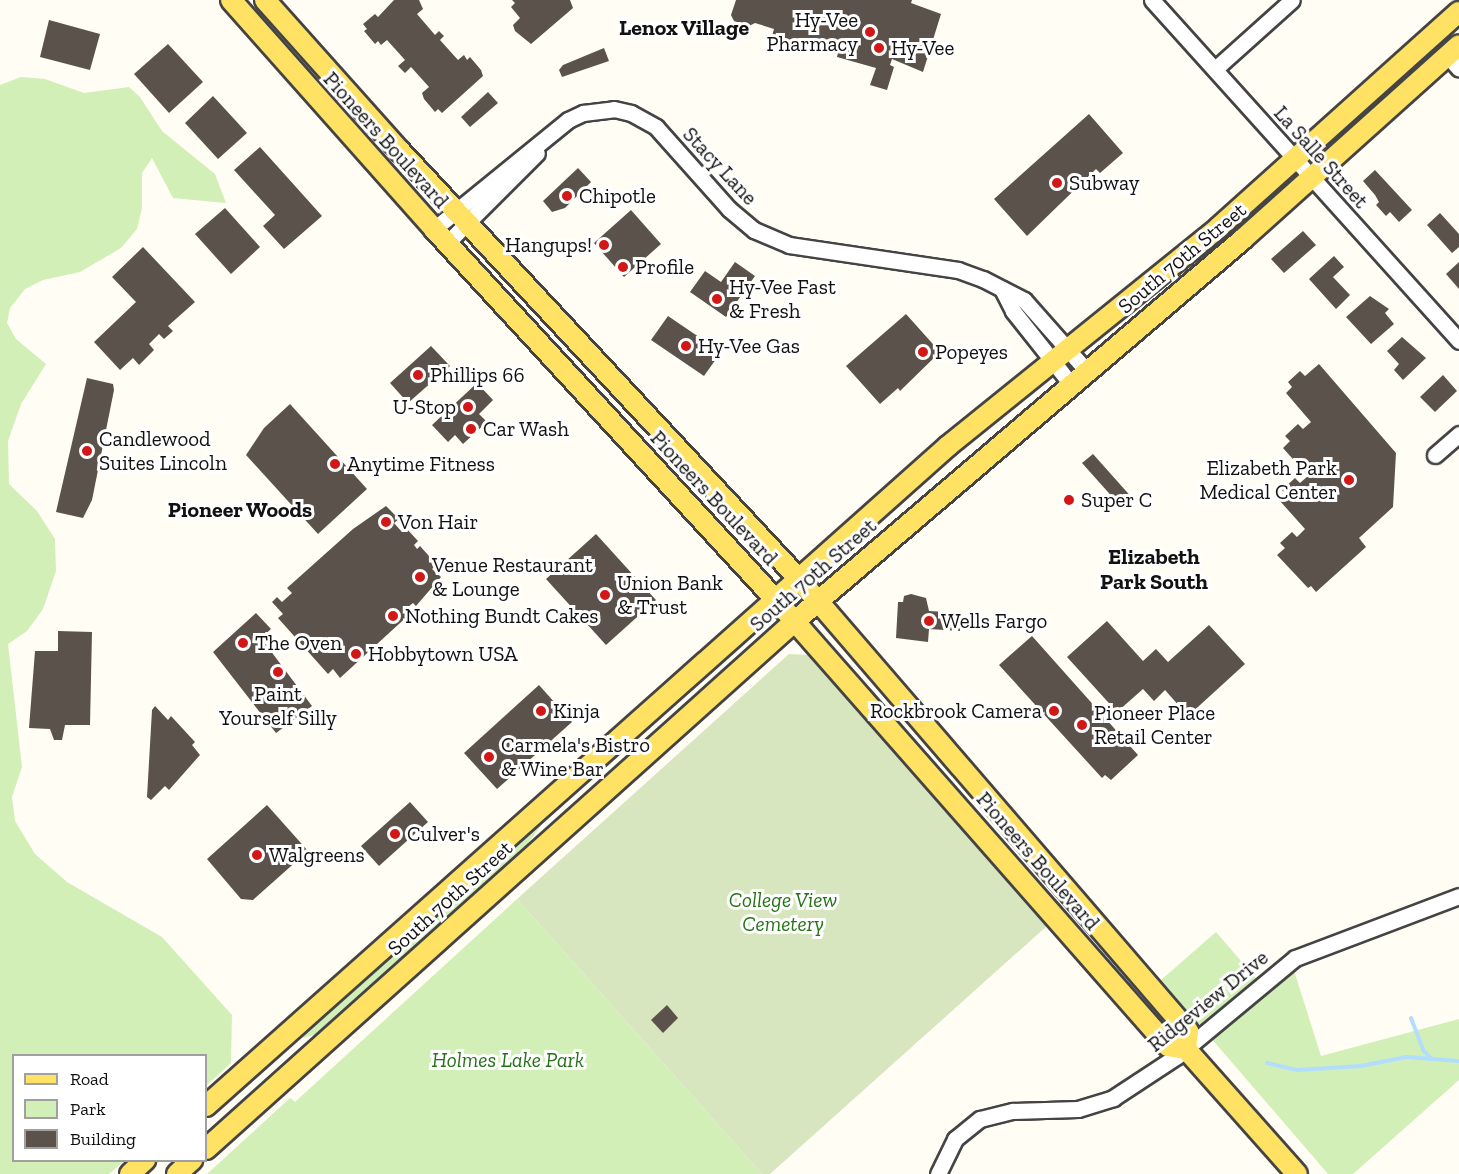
<!DOCTYPE html>
<style>
body{margin:0}
#map{position:relative;width:1459px;height:1174px;overflow:hidden;background:#fffdf4;font-family:"Zilla Slab",serif}
div>[style]{position:absolute}
[style*='--x']{left:calc(var(--x)*1px);top:calc(var(--y)*1px);width:calc(var(--w)*1px);rotate:calc(var(--a)*1deg)}
.green>*{inset:0;background:#d2efb8}
.cemetery>*{inset:0;background:#d8e6c0}
.stream>*{height:4px;margin:-2px;padding:0 2px;transform-origin:2px;border-radius:2px;background:#b2ddfd}
.building>*{inset:0;background:#5b524b}
.roads{filter:drop-shadow(2px 0 #444) drop-shadow(-2px 0 #444) drop-shadow(0 2px #444) drop-shadow(0 -2px #444)}
.minor>*{height:15px;margin:-7.5px;padding:0 7.5px;transform-origin:7.5px;border-radius:7.5px;background:#fff}
.major>*{height:20px;margin:-10px;padding:0 10px;transform-origin:10px;border-radius:10px;background:#ffe164}
.dots>*{width:16px;height:16px;translate:-50% -50%;box-sizing:border-box;border:3px solid #fff;border-radius:50%}
span{translate:-50% -50%;white-space:nowrap;text-align:center;line-height:1.15;-webkit-text-stroke:6px #fff;paint-order:stroke}
.poi-label{font-size:21px;color:#111}
.right{translate:-100% -50%;text-align:right}
.left{translate:0 -50%;text-align:left}
.street-label{font-size:21px;color:#111}
.park-label{font-size:21px;color:#267217;font-style:italic}
.neighbourhood-label{font-size:22px;color:#111;font-weight:700}
.legend{position:absolute;left:12px;top:1054px;width:195px;height:108px;box-sizing:border-box;background:#fff;border:2px solid #a0a0a0;margin:0;padding:8px 10px;list-style:none;font-size:18px;color:#111}
.legend li{display:flex;align-items:center;gap:12px;height:30px}
.legend b{width:30px;border:2px solid #a0a0a0}
</style>
<div id="map">
<div class="green">
<div style="clip-path:polygon(21px 77px,45px 79px,84px 93px,129px 87px,140px 97px,162px 131px,215px 174px,226px 203px,173px 198px,152px 158px,142px 173px,142px 208px,137px 229px,121px 248px,80px 272px,43px 280px,25px 289px,10px 308px,7px 323px,16px 339px,46px 364px,21px 404px,8px 441px,9px 484px,37px 511px,55px 539px,56px 571px,43px 609px,27px 631px,8px 644px,22px 767px,12px 797px,15px 821px,35px 854px,67px 882px,162px 937px,232px 1015px,231px 1063px,206px 1086px,206px 1056px,14px 1056px,14px 1160px,124px 1161px,109px 1174px,0 1174px,0 85px)"></div>
<div style="clip-path:polygon(556px 805px,518px 857px,321px 1033px,303px 1038px,300px 1034px)"></div>
<div style="clip-path:polygon(517px 899px,762px 1174px,207px 1174px,290px 1098px,295px 1102px)"></div>
<div style="clip-path:polygon(1216px 932px,1261px 984px,1291px 961px,1321px 1056px,1459px 1019px,1459px 1080px,1353px 1174px,1328px 1174px,1161px 980px)"></div>
</div>
<div class="cemetery">
<div style="clip-path:polygon(789px 654px,808px 655px,1048px 925px,770px 1174px,762px 1174px,517px 899px)"></div>
</div>
<div class="stream">
<div style="--x:1411;--y:1018;--w:34;--a:69"></div>
<div style="--x:1423;--y:1050;--w:13;--a:45"></div>
<div style="--x:1267;--y:1063;--w:32;--a:13"></div>
<div style="--x:1298;--y:1070;--w:63;--a:-3.6"></div>
<div style="--x:1361;--y:1066;--w:46;--a:-11.3"></div>
<div style="--x:1406;--y:1057;--w:53;--a:4.3"></div>
</div>
<div class="building">
<div style="clip-path:polygon(394px 0,419px 0,423px 9px,417px 14px,435px 35px,439px 31px,444px 36px,440px 40px,458px 60px,464px 55px,467px 60px,470px 57px,481px 70px,483px 76px,442px 113px,438px 109px,435px 112px,424px 99px,422px 93px,429px 87px,411px 67px,405px 73px,398px 66px,405px 60px,387px 40px,381px 45px,378px 41px,375px 44px,364px 31px,367px 29px,363px 24px,375px 14px,378px 17px)"></div>
<div style="clip-path:polygon(512px 0,570px 0,573px 8px,531px 44px,515px 31px,513px 25px,520px 18px,511px 7px,515px 3px)"></div>
<div style="clip-path:polygon(736px 0,912px 0,911px 3px,941px 14px,923px 72px,892px 59px,890px 65px,894px 67px,887px 90px,870px 85px,876px 68px,837px 57px,838px 52px,801px 39px,799px 45px,772px 36px,774px 29px,755px 23px,749px 26px,734px 21px,731px 15px)"></div>
<div style="clip-path:polygon(49px 20px,100px 34px,90px 70px,40px 57px)"></div>
<div style="clip-path:polygon(168px 44px,203px 82px,169px 113px,134px 74px)"></div>
<div style="clip-path:polygon(604px 48px,609px 61px,562px 77px,559px 70px,563px 65px)"></div>
<div style="clip-path:polygon(488px 92px,498px 103px,470px 127px,461px 117px)"></div>
<div style="clip-path:polygon(213px 96px,247px 133px,218px 159px,185px 123px)"></div>
<div style="clip-path:polygon(1089px 114px,1123px 153px,1100px 173px,1096px 169px,1027px 236px,994px 199px)"></div>
<div style="clip-path:polygon(260px 147px,322px 216px,284px 249px,263px 226px,275px 215px,234px 170px)"></div>
<div style="clip-path:polygon(578px 168px,591px 182px,565px 208px,552px 212px,543px 201px)"></div>
<div style="clip-path:polygon(1375px 170px,1412px 210px,1399px 222px,1390px 212px,1386px 216px,1376px 205px,1379px 202px,1375px 195px,1363px 181px)"></div>
<div style="clip-path:polygon(225px 208px,260px 247px,231px 274px,195px 234px)"></div>
<div style="clip-path:polygon(631px 210px,661px 244px,624px 277px,594px 243px)"></div>
<div style="clip-path:polygon(1440px 213px,1459px 234px,1459px 247px,1452px 253px,1427px 225px)"></div>
<div style="clip-path:polygon(1303px 231px,1316px 245px,1284px 273px,1271px 259px)"></div>
<div style="clip-path:polygon(143px 247px,195px 302px,168px 326px,173px 331px,164px 339px,159px 334px,149px 344px,154px 350px,139px 365px,133px 358px,120px 370px,94px 342px,136px 302px,112px 277px)"></div>
<div style="clip-path:polygon(1334px 256px,1344px 267px,1333px 277px,1350px 295px,1336px 309px,1309px 279px)"></div>
<div style="clip-path:polygon(735px 262px,755px 276px,726px 317px,690px 292px,705px 271px,721px 282px)"></div>
<div style="clip-path:polygon(1459px 262px,1459px 289px,1446px 274px)"></div>
<div style="clip-path:polygon(1370px 296px,1389px 309px,1385px 313px,1394px 324px,1371px 344px,1346px 317px)"></div>
<div style="clip-path:polygon(906px 314px,940px 352px,900px 391px,898px 388px,880px 404px,846px 366px)"></div>
<div style="clip-path:polygon(668px 316px,721px 352px,704px 376px,651px 340px)"></div>
<div style="clip-path:polygon(1402px 337px,1426px 358px,1403px 380px,1394px 370px,1399px 364px,1387px 351px)"></div>
<div style="clip-path:polygon(431px 346px,450px 366px,408px 403px,390px 383px)"></div>
<div style="clip-path:polygon(1319px 364px,1396px 453px,1393px 507px,1359px 538px,1366px 547px,1316px 592px,1311px 586px,1308px 588px,1277px 555px,1285px 548px,1280px 543px,1292px 532px,1297px 537px,1305px 529px,1280px 501px,1287px 495px,1282px 490px,1295px 478px,1300px 483px,1308px 476px,1283px 448px,1290px 441px,1285px 436px,1298px 424px,1303px 429px,1311px 422px,1286px 393px,1292px 387px,1288px 382px,1300px 371px,1305px 376px)"></div>
<div style="clip-path:polygon(1443px 375px,1457px 391px,1435px 412px,1420px 397px)"></div>
<div style="clip-path:polygon(87px 378px,113px 384px,114px 390px,92px 500px,83px 518px,56px 512px)"></div>
<div style="clip-path:polygon(477px 383px,493px 400px,479px 414px,487px 422px,463px 444px,455px 435px,448px 442px,432px 425px)"></div>
<div style="clip-path:polygon(290px 404px,367px 489px,318px 534px,246px 455px,264px 428px)"></div>
<div style="clip-path:polygon(1093px 454px,1134px 500px,1124px 510px,1082px 463px)"></div>
<div style="clip-path:polygon(386px 506px,399px 519px,394px 523px,402px 532px,406px 528px,418px 541px,414px 545px,417px 549px,420px 546px,437px 565px,432px 569px,441px 577px,416px 606px,413px 603px,408px 607px,412px 612px,340px 678px,333px 669px,328px 674px,278px 618px,283px 614px,272px 602px,277px 597px,282px 602px,292px 593px,287px 588px,353px 529px)"></div>
<div style="clip-path:polygon(596px 534px,656px 600px,606px 645px,546px 579px)"></div>
<div style="clip-path:polygon(911px 594px,926px 598px,929px 611px,960px 613px,960px 631px,929px 629px,928px 642px,896px 638px,898px 602px,903px 602px,904px 596px)"></div>
<div style="clip-path:polygon(256px 613px,271px 629px,261px 638px,312px 706px,276px 733px,213px 652px)"></div>
<div style="clip-path:polygon(1107px 621px,1143px 661px,1156px 649px,1168px 662px,1209px 625px,1245px 664px,1188px 716px,1165px 690px,1154px 701px,1143px 689px,1117px 712px,1067px 657px)"></div>
<div style="clip-path:polygon(58px 631px,92px 632px,90px 725px,65px 725px,62px 740px,54px 740px,50px 729px,29px 728px,35px 651px,58px 651px)"></div>
<div style="clip-path:polygon(1032px 636px,1138px 755px,1111px 780px,1105px 775px,1102px 778px,999px 665px)"></div>
<div style="clip-path:polygon(539px 685px,572px 722px,497px 789px,464px 753px)"></div>
<div style="clip-path:polygon(155px 706px,168px 720px,171px 716px,195px 742px,192px 745px,200px 755px,169px 790px,165px 786px,151px 800px,147px 797px,152px 710px)"></div>
<div style="clip-path:polygon(410px 802px,428px 822px,379px 866px,361px 846px)"></div>
<div style="clip-path:polygon(267px 805px,308px 851px,253px 900px,241px 899px,207px 859px)"></div>
<div style="clip-path:polygon(667px 1005px,678px 1018px,663px 1033px,651px 1020px)"></div>
</div>
<div class="roads">
<div class="minor">
<div style="--x:1152;--y:0;--w:459;--a:48"></div>
<div style="--x:1447;--y:55;--w:18;--a:49"></div>
<div style="--x:1215;--y:69;--w:103;--a:-41.9"></div>
<div style="--x:434;--y:229;--w:173;--a:-39.1"></div>
<div style="--x:568;--y:120;--w:17;--a:-25"></div>
<div style="--x:583;--y:113;--w:31;--a:-7"></div>
<div style="--x:614;--y:109;--w:17;--a:13"></div>
<div style="--x:631;--y:113;--w:29;--a:29"></div>
<div style="--x:656;--y:127;--w:110;--a:48.3"></div>
<div style="--x:729;--y:209;--w:33;--a:40"></div>
<div style="--x:754;--y:230;--w:38;--a:23"></div>
<div style="--x:789;--y:245;--w:171;--a:8.4"></div>
<div style="--x:958;--y:270;--w:27;--a:20"></div>
<div style="--x:983;--y:279;--w:46;--a:27.1"></div>
<div style="--x:1024;--y:300;--w:94;--a:48.5"></div>
<div style="--x:447;--y:243;--w:127;--a:-45"></div>
<div style="--x:1002;--y:289;--w:25;--a:63"></div>
<div style="--x:1013;--y:311;--w:92;--a:51.6"></div>
<div style="--x:1435;--y:455;--w:32;--a:-41"></div>
<div style="--x:938;--y:1174;--w:39;--a:-64"></div>
<div style="--x:955;--y:1139;--w:32;--a:-39"></div>
<div style="--x:980;--y:1119;--w:34;--a:-14"></div>
<div style="--x:1013;--y:1111;--w:65;--a:-1.8"></div>
<div style="--x:1078;--y:1109;--w:37;--a:-17"></div>
<div style="--x:1113;--y:1098;--w:77;--a:-33.3"></div>
<div style="--x:1177;--y:1056;--w:153;--a:-39.7"></div>
<div style="--x:1295;--y:958;--w:175;--a:-20.7"></div>
</div>
<div class="major">
<div style="--x:231;--y:0;--w:306;--a:48.4"></div>
<div style="--x:434;--y:229;--w:503;--a:47.34"></div>
<div style="--x:775;--y:599;--w:595;--a:48.68"></div>
<div style="--x:1168;--y:1046;--w:18;--a:9"></div>
<div style="--x:1186;--y:1049;--w:167;--a:48.4"></div>
<div style="--x:265;--y:0;--w:203;--a:48.2"></div>
<div style="--x:400;--y:151;--w:584;--a:47.01"></div>
<div style="--x:798;--y:578;--w:598;--a:49.27"></div>
<div style="--x:1188;--y:1031;--w:18;--a:96"></div>
<div style="--x:206;--y:1106;--w:993;--a:-41.65"></div>
<div style="--x:948;--y:446;--w:348;--a:-38.9"></div>
<div style="--x:1219;--y:227;--w:322;--a:-41.9"></div>
<div style="--x:206;--y:1149;--w:791;--a:-41.87"></div>
<div style="--x:795;--y:621;--w:589;--a:-40.45"></div>
<div style="--x:1243;--y:239;--w:290;--a:-41.9"></div>
<div style="--x:130;--y:1174;--w:21;--a:-43"></div>
<div style="--x:177;--y:1174;--w:21;--a:-43"></div>
</div>
</div>
<div class="dots">
<div style="left:870px;top:32px;background:#d21717"></div>
<div style="left:879px;top:48px;background:#d21717"></div>
<div style="left:1057px;top:183px;background:#d21717"></div>
<div style="left:567px;top:196px;background:#d21717"></div>
<div style="left:604px;top:245px;background:#d21717"></div>
<div style="left:623px;top:267px;background:#d21717"></div>
<div style="left:717px;top:299px;background:#d21717"></div>
<div style="left:686px;top:346px;background:#d21717"></div>
<div style="left:923px;top:352px;background:#d21717"></div>
<div style="left:418px;top:375px;background:#d21717"></div>
<div style="left:468px;top:407px;background:#d21717"></div>
<div style="left:471px;top:429px;background:#d21717"></div>
<div style="left:87px;top:451px;background:#d21717"></div>
<div style="left:335px;top:464px;background:#d21717"></div>
<div style="left:1349px;top:480px;background:#d21717"></div>
<div style="left:1069px;top:500px;background:#d21717"></div>
<div style="left:386px;top:522px;background:#d21717"></div>
<div style="left:420px;top:577px;background:#d21717"></div>
<div style="left:605px;top:595px;background:#d21717"></div>
<div style="left:393px;top:616px;background:#d21717"></div>
<div style="left:929px;top:621px;background:#d21717"></div>
<div style="left:243px;top:643px;background:#d21717"></div>
<div style="left:356px;top:654px;background:#d21717"></div>
<div style="left:278px;top:672px;background:#d21717"></div>
<div style="left:541px;top:711px;background:#d21717"></div>
<div style="left:1054px;top:711px;background:#d21717"></div>
<div style="left:1082px;top:725px;background:#d21717"></div>
<div style="left:489px;top:757px;background:#d21717"></div>
<div style="left:395px;top:834px;background:#d21717"></div>
<div style="left:257px;top:855px;background:#d21717"></div>
</div>
<div class="poi-label">
<span class="right" style="left:858px;top:32px">Hy-Vee<br>Pharmacy</span>
<span class="left" style="left:891px;top:48px">Hy-Vee</span>
<span class="left" style="left:1069px;top:183px">Subway</span>
<span class="left" style="left:579px;top:196px">Chipotle</span>
<span class="right" style="left:592px;top:245px">Hangups!</span>
<span class="left" style="left:635px;top:267px">Profile</span>
<span class="left" style="left:729px;top:299px">Hy-Vee Fast<br>&amp; Fresh</span>
<span class="left" style="left:698px;top:346px">Hy-Vee Gas</span>
<span class="left" style="left:935px;top:352px">Popeyes</span>
<span class="left" style="left:430px;top:375px">Phillips 66</span>
<span class="right" style="left:456px;top:407px">U-Stop</span>
<span class="left" style="left:483px;top:429px">Car Wash</span>
<span class="left" style="left:99px;top:451px">Candlewood<br>Suites Lincoln</span>
<span class="left" style="left:347px;top:464px">Anytime Fitness</span>
<span class="right" style="left:1337px;top:480px">Elizabeth Park<br>Medical Center</span>
<span class="left" style="left:1081px;top:500px">Super C</span>
<span class="left" style="left:398px;top:522px">Von Hair</span>
<span class="left" style="left:432px;top:577px">Venue Restaurant<br>&amp; Lounge</span>
<span class="left" style="left:617px;top:595px">Union Bank<br>&amp; Trust</span>
<span class="left" style="left:405px;top:616px">Nothing Bundt Cakes</span>
<span class="left" style="left:941px;top:621px">Wells Fargo</span>
<span class="left" style="left:255px;top:643px">The Oven</span>
<span class="left" style="left:368px;top:654px">Hobbytown USA</span>
<span style="left:278px;top:706px">Paint<br>Yourself Silly</span>
<span class="left" style="left:553px;top:711px">Kinja</span>
<span class="right" style="left:1042px;top:711px">Rockbrook Camera</span>
<span class="left" style="left:1094px;top:725px">Pioneer Place<br>Retail Center</span>
<span class="left" style="left:501px;top:757px">Carmela's Bistro<br>&amp; Wine Bar</span>
<span class="left" style="left:407px;top:834px">Culver's</span>
<span class="left" style="left:269px;top:855px">Walgreens</span>
</div>
<div class="street-label">
<span style="left:386px;top:140px;rotate:48deg">Pioneers Boulevard</span>
<span style="left:1321px;top:157px;rotate:48deg">La Salle Street</span>
<span style="left:720px;top:166px;rotate:47deg">Stacy Lane</span>
<span style="left:1182px;top:258px;rotate:-40deg">South 70th Street</span>
<span style="left:714px;top:498px;rotate:47deg">Pioneers Boulevard</span>
<span style="left:813px;top:575px;rotate:-41deg">South 70th Street</span>
<span style="left:1038px;top:861px;rotate:49deg">Pioneers Boulevard</span>
<span style="left:450px;top:898px;rotate:-42deg">South 70th Street</span>
<span style="left:1208px;top:1001px;rotate:-39deg">Ridgeview Drive</span>
</div>
<div class="park-label">
<span style="left:783px;top:912px">College View<br>Cemetery</span>
<span style="left:508px;top:1060px">Holmes Lake Park</span>
</div>
<div class="neighbourhood-label">
<span style="left:684px;top:28px">Lenox Village</span>
<span style="left:240px;top:510px">Pioneer Woods</span>
<span style="left:1154px;top:569px">Elizabeth<br>Park South</span>
</div>
<ul class="legend">
<li><b style="height:8px;background:#ffe164"></b>Road</li>
<li><b style="height:16px;background:#d2efb8"></b>Park</li>
<li><b style="height:16px;background:#5b524b"></b>Building</li>
</ul>
</div>
